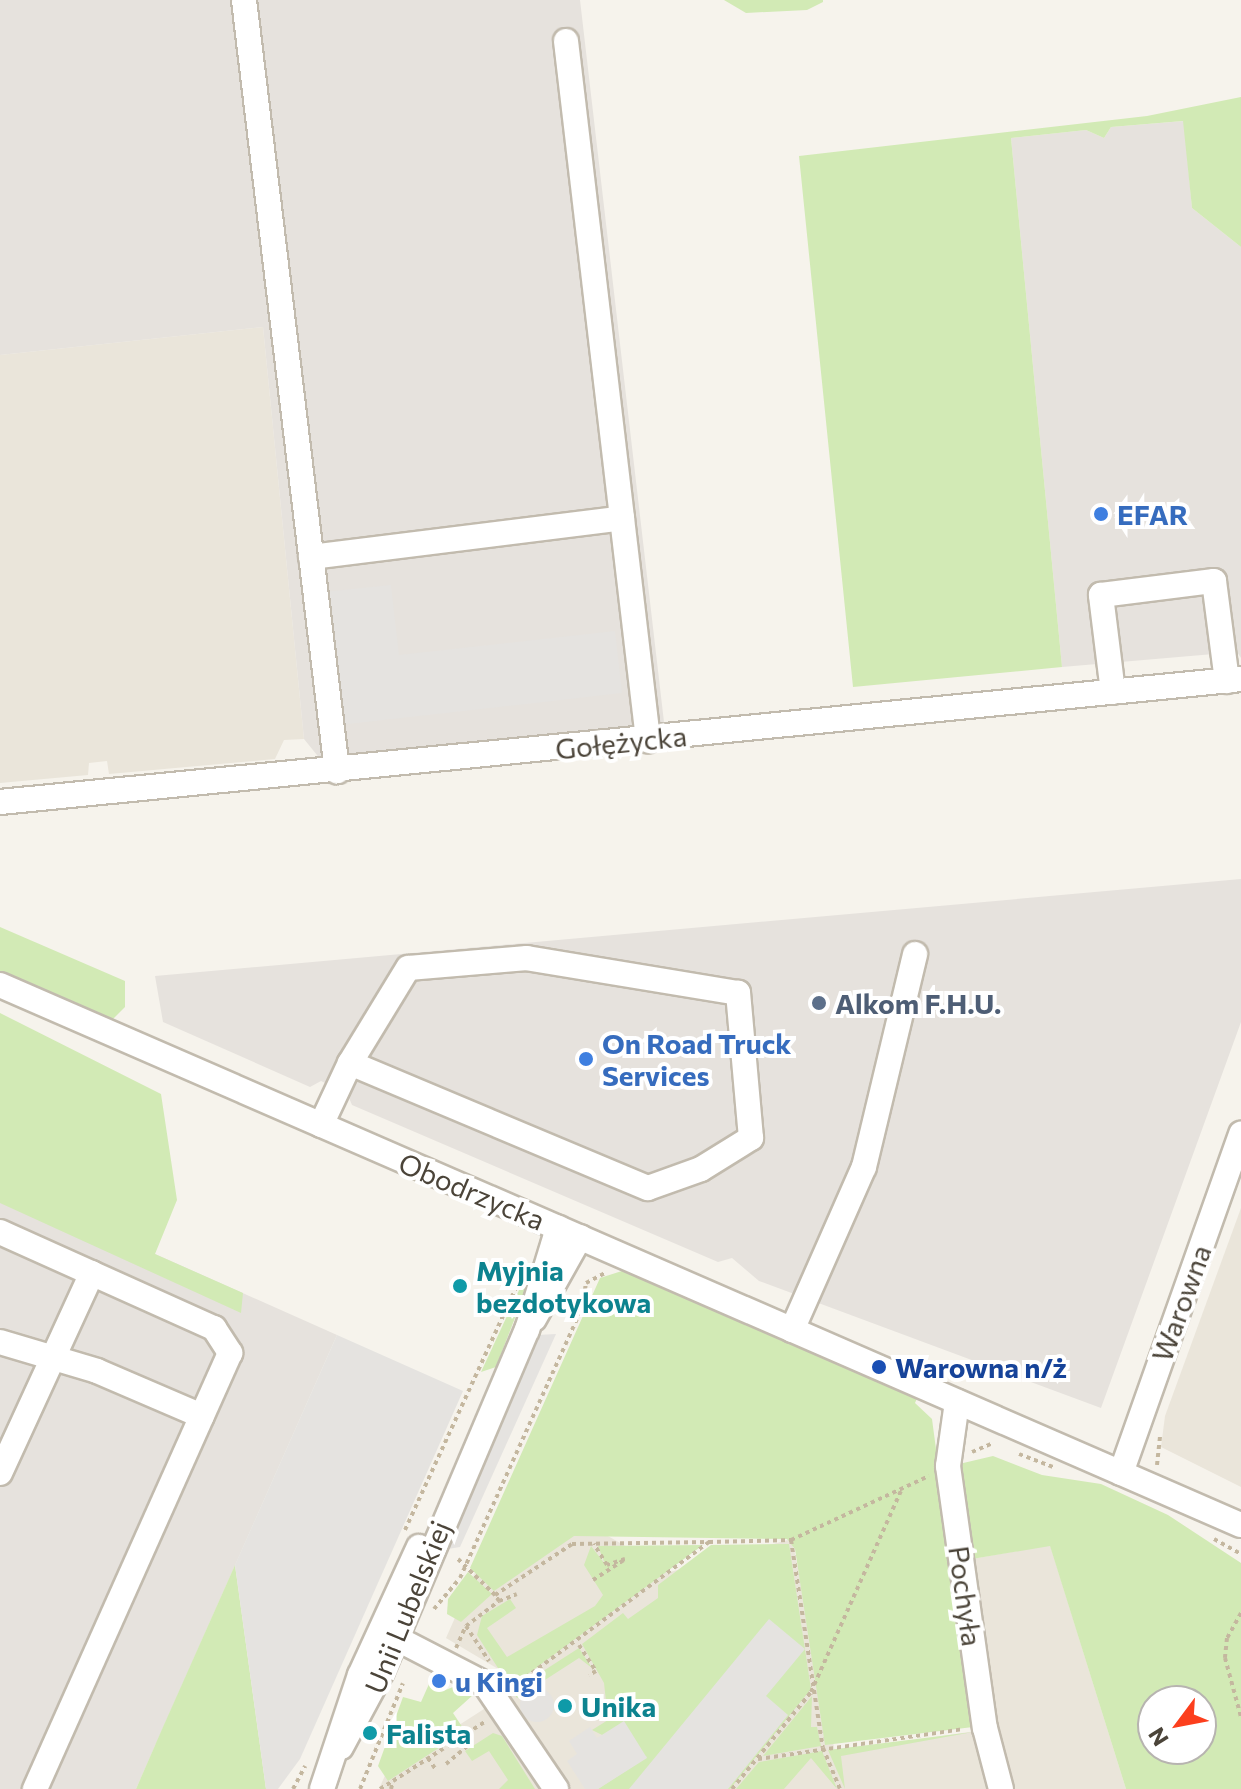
<!DOCTYPE html>
<meta charset="utf-8">
<style>
body{margin:0}
#map{position:relative;width:1241px;height:1789px;overflow:hidden;background:#f6f3ec;font-family:Commissioner,sans-serif}
div>[style]{position:absolute}
[style*='--x']{left:calc(var(--x)*1px);top:calc(var(--y)*1px);width:calc(var(--w)*1px);rotate:calc(var(--a)*1deg)}
.residential>*{inset:0;background:#eae5da}
.industrial>*{inset:0;background:#e6e2dd}
.green>*{inset:0;background:#d2eab5}
.parking>*{inset:0;background:#e5e3e0}
.round{border-radius:50%}
.path>*{height:4px;margin-top:-2px;transform-origin:0;background:repeating-linear-gradient(90deg,#c4b79f 0 4px,transparent 0 8px)}
.roads{filter:drop-shadow(2px 0 #c2bbae) drop-shadow(-2px 0 #c2bbae) drop-shadow(0 2px #c2bbae) drop-shadow(0 -2px #c2bbae)}
.minor>*{height:24px;margin:-12px;padding:0 12px;transform-origin:12px;border-radius:12px;background:#fff}
.dots>*{width:22px;height:22px;translate:-50% -50%;box-sizing:border-box;border:4px solid #fff;border-radius:50%}
span{translate:-50% -50%;white-space:nowrap;text-align:center;line-height:1.15;-webkit-text-stroke:8px #fff;paint-order:stroke}
.shop-label{font-size:28px;color:#366cbe;font-weight:700}
.left{translate:0 -50%;text-align:left}
.street-label{font-size:28px;color:#4b4439}
.service-label{font-size:28px;color:#4e5e75;font-weight:700}
.culture-label{font-size:28px;color:#0d838f;font-weight:700}
.transit-label{font-size:28px;color:#164399;font-weight:700}
.north{position:absolute;left:1137px;top:1685px;width:80px;height:80px;box-sizing:border-box;background:#fff;border:2px solid #b7b4b0;border-radius:50%;rotate:238deg;font-size:22px;font-weight:700;line-height:32px;text-align:center;color:#4b4439}
.north::after{content:'';display:block;margin:auto;width:28px;height:36px;background:#fc3f1d;clip-path:polygon(50% 0,100% 100%,50% 72%,0 100%)}
</style>
<div id="map">
<div class="residential">
<div style="clip-path:polygon(263px 327px,304px 739px,284px 740px,275px 759px,109px 774px,107px 761px,89px 763px,88px 775px,0 783px,0 355px)"></div>
<div style="clip-path:polygon(1241px 1208px,1241px 1487px,1161px 1447px,1165px 1416px)"></div>
<div style="clip-path:polygon(515px 1482px,670px 1572px,792px 1539px,835px 1752px,989px 1729px,972px 1559px,1050px 1545px,1126px 1789px,379px 1789px,402px 1737px,414px 1754px,484px 1709px,510px 1676px,446px 1638px)"></div>
</div>
<div class="industrial">
<div style="clip-path:polygon(0 0,580px 0,664px 722px,321px 760px,304px 739px,263px 327px,0 355px)"></div>
<div style="clip-path:polygon(1184px 121px,1192px 208px,1241px 247px,1241px 658px,1237px 652px,1062px 667px,1011px 138px,1086px 130px,1104px 138px,1111px 127px)"></div>
<div style="clip-path:polygon(1241px 879px,1241px 1022px,1101px 1408px,759px 1281px,732px 1258px,718px 1262px,352px 1105px,347px 1093px,321px 1081px,310px 1087px,163px 1022px,155px 976px)"></div>
<div style="clip-path:polygon(0 1185px,337px 1335px,136px 1789px,0 1789px)"></div>
</div>
<div class="green">
<div style="clip-path:polygon(724px 0,823px 0,823px 2px,807px 10px,746px 13px)"></div>
<div style="clip-path:polygon(1241px 97px,1241px 247px,1192px 208px,1183px 121px,1111px 127px,1104px 138px,1086px 130px,1011px 138px,1062px 667px,853px 687px,799px 156px,1147px 116px)"></div>
<div style="clip-path:polygon(0 927px,125px 981px,125px 1007px,111px 1021px,0 973px)"></div>
<div style="clip-path:polygon(0 1013px,161px 1094px,177px 1200px,155px 1254px,243px 1293px,241px 1313px,0 1203px)"></div>
<div style="clip-path:polygon(625px 1270px,918px 1396px,915px 1403px,932px 1419px,973px 1727px,825px 1745px,795px 1549px,787px 1539px,574px 1536px,494px 1591px,470px 1568px,600px 1278px)"></div>
<div style="clip-path:polygon(530px 1279px,496px 1367px,481px 1372px,520px 1288px)"></div>
<div style="clip-path:polygon(evenodd,993px 1456px,1042px 1475px,1101px 1484px,1168px 1515px,1241px 1563px,1241px 1789px,1126px 1789px,1050px 1546px,972px 1559px,959px 1464px,993px 1456px,1153px 1701px,1201px 1701px,1201px 1749px,1153px 1749px,1153px 1701px)"></div>
<div style="clip-path:polygon(789px 1544px,811px 1689px,730px 1789px,598px 1789px,647px 1757px,592px 1730px,608px 1720px,604px 1683px,582px 1644px,623px 1613px,628px 1619px,658px 1598px,658px 1585px,711px 1545px)"></div>
<div style="clip-path:polygon(703px 1545px,510px 1687px,477px 1635px,482px 1616px,510px 1599px,516px 1608px,487px 1628px,507px 1657px,595px 1606px,603px 1595px,584px 1565px,591px 1546px,605px 1564px,598px 1546px)"></div>
<div style="clip-path:polygon(235px 1565px,266px 1789px,136px 1789px,163px 1727px)"></div>
<div style="clip-path:polygon(468px 1572px,492px 1594px,461px 1622px,447px 1614px,448px 1599px)"></div>
<div style="clip-path:polygon(579px 1648px,592px 1668px,579px 1658px,517px 1698px,512px 1691px)"></div>
<div style="clip-path:polygon(429px 1684px,443px 1691px,458px 1685px,473px 1695px,453px 1713px,465px 1731px,458px 1727px,457px 1736px,388px 1781px,378px 1766px,403px 1697px,421px 1702px)"></div>
<div style="clip-path:polygon(812px 1696px,811px 1727px,817px 1727px,821px 1746px,763px 1756px)"></div>
<div style="clip-path:polygon(973px 1732px,841px 1756px,845px 1789px,828px 1750px)"></div>
<div style="clip-path:polygon(493px 1733px,502px 1736px,535px 1789px,499px 1789px,508px 1780px,489px 1751px,472px 1761px,465px 1751px)"></div>
<div style="clip-path:polygon(822px 1751px,837px 1789px,811px 1758px,784px 1789px,736px 1789px,759px 1762px)"></div>
</div>
<div class="parking">
<div style="clip-path:polygon(391px 585px,399px 655px,615px 631px,622px 693px,339px 725px,324px 592px)"></div>
<div style="clip-path:polygon(556px 1334px,460px 1547px,442px 1550px,537px 1335px)"></div>
<div style="clip-path:polygon(337px 1335px,463px 1391px,300px 1759px,278px 1789px,266px 1789px,235px 1565px)"></div>
<div style="clip-path:polygon(769px 1619px,805px 1649px,766px 1696px,788px 1715px,728px 1789px,629px 1789px)"></div>
<div class="round" style="left:520px;top:1688px;width:34px;height:34px"></div>
<div style="clip-path:polygon(624px 1721px,647px 1758px,598px 1789px,585px 1789px,567px 1761px,577px 1754px,569px 1741px,590px 1727px,597px 1738px)"></div>
</div>
<div class="path">
<div style="--x:586;--y:1283;--w:21;--a:-28"></div>
<div style="--x:972;--y:1452;--w:23;--a:-23"></div>
<div style="--x:1019;--y:1454;--w:39;--a:21"></div>
<div style="--x:1157;--y:1465;--w:31;--a:-84"></div>
<div style="--x:405;--y:1530;--w:267;--a:-65.4"></div>
<div style="--x:1214;--y:1539;--w:31;--a:29"></div>
<div style="--x:791;--y:1540;--w:210;--a:81.3"></div>
<div style="--x:823;--y:1748;--w:44;--a:67.5"></div>
<div style="--x:709;--y:1542;--w:82;--a:-1.4"></div>
<div style="--x:791;--y:1540;--w:152;--a:-24.9"></div>
<div style="--x:458;--y:1559;--w:52;--a:44.2"></div>
<div style="--x:593;--y:1580;--w:38;--a:-33"></div>
<div style="--x:625;--y:1559;--w:19;--a:162"></div>
<div style="--x:607;--y:1565;--w:25;--a:-122"></div>
<div style="--x:499;--y:1601;--w:19;--a:-21"></div>
<div style="--x:434;--y:1609;--w:40;--a:-50"></div>
<div style="--x:460;--y:1578;--w:299;--a:-65.7"></div>
<div style="--x:583;--y:1306;--w:23;--a:-83"></div>
<div style="--x:1241;--y:1613;--w:29;--a:119"></div>
<div style="--x:1227;--y:1638;--w:20;--a:96"></div>
<div style="--x:1225;--y:1658;--w:61;--a:74.8"></div>
<div style="--x:466;--y:1626;--w:42;--a:56.7"></div>
<div style="--x:579;--y:1645;--w:31;--a:57"></div>
<div style="--x:596;--y:1671;--w:8;--a:150"></div>
<div style="--x:456;--y:1648;--w:24;--a:-66"></div>
<div style="--x:466;--y:1626;--w:41;--a:-37.1"></div>
<div style="--x:499;--y:1601;--w:7;--a:-124"></div>
<div style="--x:495;--y:1595;--w:92;--a:-33.5"></div>
<div style="--x:572;--y:1544;--w:137;--a:-0.8"></div>
<div style="--x:709;--y:1542;--w:245;--a:143.5"></div>
<div style="--x:428;--y:1758;--w:14;--a:56"></div>
<div style="--x:758;--y:1759;--w:207;--a:-8.3"></div>
<div style="--x:446;--y:1764;--w:31;--a:-40"></div>
<div style="--x:470;--y:1744;--w:12;--a:-110"></div>
<div style="--x:293;--y:1789;--w:26;--a:-62"></div>
<div style="--x:360;--y:1789;--w:114;--a:-67.9"></div>
<div style="--x:380;--y:1789;--w:13;--a:-32"></div>
<div style="--x:391;--y:1789;--w:8;--a:-76"></div>
<div style="--x:393;--y:1781;--w:111;--a:-32.8"></div>
<div style="--x:732;--y:1789;--w:125;--a:-50.8"></div>
<div style="--x:811;--y:1692;--w:220;--a:-65.9"></div>
</div>
<div class="roads">
<div class="minor">
<div style="--x:244;--y:0;--w:777;--a:83.12"></div>
<div style="--x:566;--y:41;--w:480;--a:83.3"></div>
<div style="--x:311;--y:557;--w:313;--a:-7.1"></div>
<div style="--x:622;--y:518;--w:224;--a:83.3"></div>
<div style="--x:1113;--y:692;--w:98;--a:-97.1"></div>
<div style="--x:1101;--y:595;--w:114;--a:-7.1"></div>
<div style="--x:1214;--y:581;--w:101;--a:82.6"></div>
<div style="--x:0;--y:802;--w:1247;--a:-5.66"></div>
<div style="--x:0;--y:985;--w:1353;--a:23.52"></div>
<div style="--x:321;--y:1125;--w:68;--a:-64.9"></div>
<div style="--x:350;--y:1063;--w:323;--a:22.8"></div>
<div style="--x:648;--y:1188;--w:56;--a:-19.7"></div>
<div style="--x:701;--y:1169;--w:59;--a:-31.8"></div>
<div style="--x:751;--y:1138;--w:146;--a:-95.1"></div>
<div style="--x:738;--y:993;--w:214;--a:-170.6"></div>
<div style="--x:527;--y:958;--w:119;--a:175.2"></div>
<div style="--x:408;--y:968;--w:111;--a:121.4"></div>
<div style="--x:0;--y:1232;--w:235;--a:24.2"></div>
<div style="--x:214;--y:1328;--w:30;--a:57"></div>
<div style="--x:230;--y:1353;--w:478;--a:114.1"></div>
<div style="--x:534;--y:1319;--w:94;--a:-60.7"></div>
<div style="--x:792;--y:1330;--w:178;--a:-66.2"></div>
<div style="--x:864;--y:1167;--w:219;--a:-76.5"></div>
<div style="--x:0;--y:1342;--w:101;--a:16.6"></div>
<div style="--x:97;--y:1371;--w:114;--a:23.2"></div>
<div style="--x:957;--y:1402;--w:65;--a:98"></div>
<div style="--x:948;--y:1466;--w:265;--a:82"></div>
<div style="--x:985;--y:1728;--w:63;--a:75.3"></div>
<div style="--x:0;--y:1473;--w:220;--a:-65.3"></div>
<div style="--x:1121;--y:1473;--w:360;--a:-70.5"></div>
<div style="--x:388;--y:1634;--w:109;--a:27.3"></div>
<div style="--x:485;--y:1684;--w:127;--a:55.9"></div>
<div style="--x:341;--y:1747;--w:86;--a:-61.7"></div>
<div style="--x:382;--y:1671;--w:371;--a:-67"></div>
<div style="--x:527;--y:1330;--w:107;--a:-73.1"></div>
<div style="--x:322;--y:1789;--w:120;--a:-71.6"></div>
<div style="--x:360;--y:1675;--w:141;--a:-65.3"></div>
</div>
</div>
<div class="dots">
<div style="left:1101px;top:514px;background:#3f7fe0"></div>
<div style="left:819px;top:1003px;background:#5c6f8a"></div>
<div style="left:586px;top:1059px;background:#3f7fe0"></div>
<div style="left:460px;top:1286px;background:#0f9aa8"></div>
<div style="left:879px;top:1367px;background:#1a4fb4"></div>
<div style="left:439px;top:1681px;background:#3f7fe0"></div>
<div style="left:565px;top:1706px;background:#0f9aa8"></div>
<div style="left:370px;top:1733px;background:#0f9aa8"></div>
</div>
<div class="shop-label">
<span class="left" style="left:1117px;top:514px">EFAR</span>
<span class="left" style="left:602px;top:1059px">On Road Truck<br>Services</span>
<span class="left" style="left:455px;top:1681px">u Kingi</span>
</div>
<div class="street-label">
<span style="left:621px;top:742px;rotate:-6deg">Gołężycka</span>
<span style="left:472px;top:1191px;rotate:23deg">Obodrzycka</span>
<span style="left:1181px;top:1303px;rotate:-70deg">Warowna</span>
<span style="left:966px;top:1596px;rotate:82deg">Pochyła</span>
<span style="left:407px;top:1607px;rotate:-68deg">Unii Lubelskiej</span>
</div>
<div class="service-label">
<span class="left" style="left:835px;top:1003px">Alkom F.H.U.</span>
</div>
<div class="culture-label">
<span class="left" style="left:476px;top:1286px">Myjnia<br>bezdotykowa</span>
<span class="left" style="left:581px;top:1706px">Unika</span>
<span class="left" style="left:386px;top:1733px">Falista</span>
</div>
<div class="transit-label">
<span class="left" style="left:895px;top:1367px">Warowna n/ż</span>
</div>
<div class="north">N</div>
</div>
